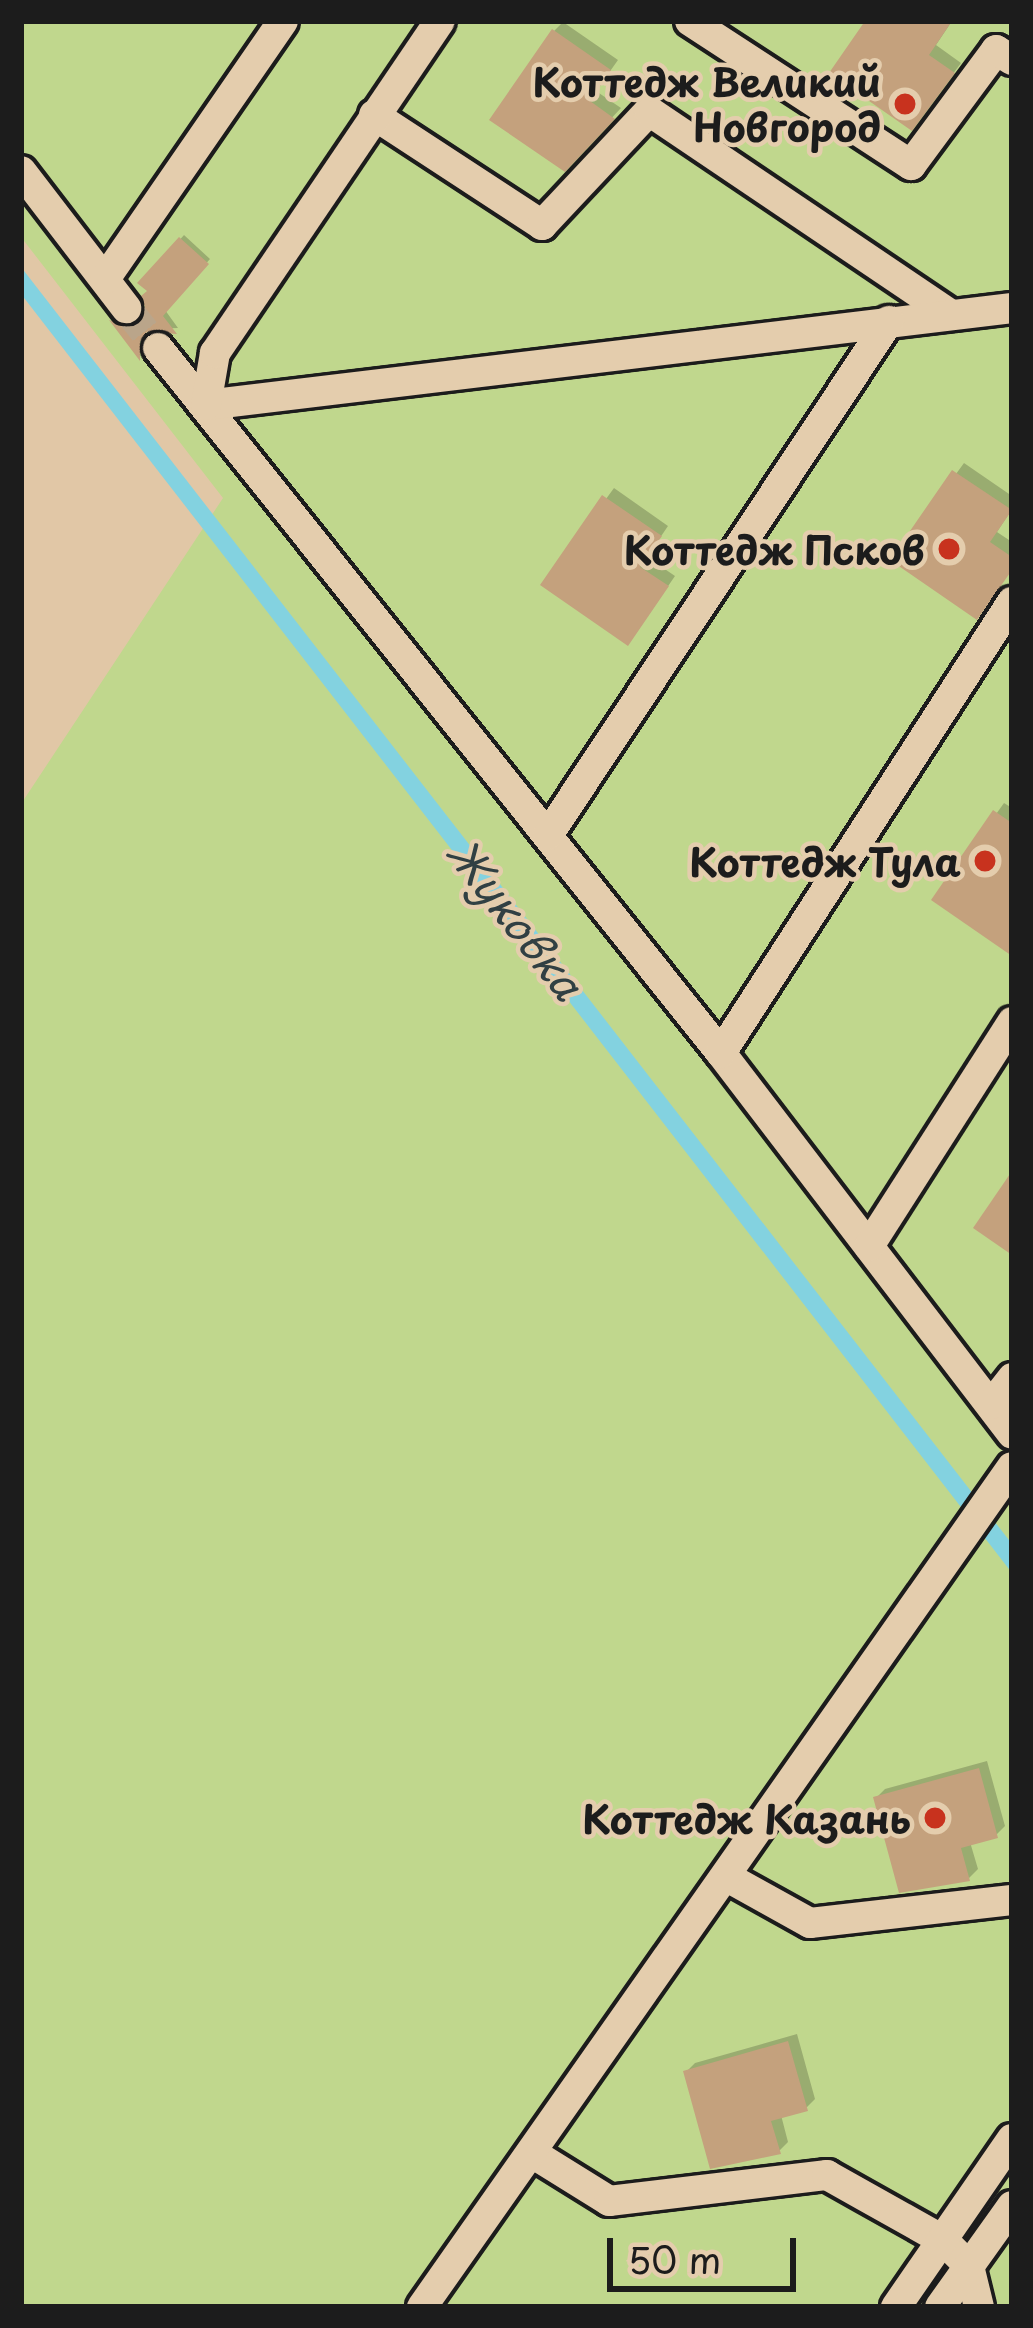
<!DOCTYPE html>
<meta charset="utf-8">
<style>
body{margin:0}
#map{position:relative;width:1033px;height:2328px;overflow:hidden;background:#e1c7a6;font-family:"Playpen Sans",sans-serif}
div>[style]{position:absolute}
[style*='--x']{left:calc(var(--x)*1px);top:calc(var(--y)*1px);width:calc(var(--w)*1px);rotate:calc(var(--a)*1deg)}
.green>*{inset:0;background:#c0d78d}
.water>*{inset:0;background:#83d2e0}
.shadow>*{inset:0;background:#0003}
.building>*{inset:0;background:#c4a17d}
.minor-tunnel>*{height:30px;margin-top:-15px;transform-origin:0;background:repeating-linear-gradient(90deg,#baa58a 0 30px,transparent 0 45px)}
.roads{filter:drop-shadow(3px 0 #1c1c1c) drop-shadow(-3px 0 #1c1c1c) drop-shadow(0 3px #1c1c1c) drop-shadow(0 -3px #1c1c1c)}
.minor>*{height:30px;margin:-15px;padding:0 15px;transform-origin:15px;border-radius:15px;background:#e4cdad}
.dots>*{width:33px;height:33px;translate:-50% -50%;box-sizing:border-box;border:6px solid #e4cdad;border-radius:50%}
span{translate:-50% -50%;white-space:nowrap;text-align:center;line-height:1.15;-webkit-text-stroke:9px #e4cdad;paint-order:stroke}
.poi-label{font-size:39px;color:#1c1c1c;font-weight:700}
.right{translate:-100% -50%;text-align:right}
.water-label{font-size:42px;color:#314043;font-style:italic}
.frame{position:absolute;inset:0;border:24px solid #1c1c1c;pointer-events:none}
.scale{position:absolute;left:607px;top:2238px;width:189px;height:54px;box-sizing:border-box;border:6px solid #1c1c1c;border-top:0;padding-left:15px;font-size:36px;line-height:42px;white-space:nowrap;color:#1c1c1c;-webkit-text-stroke:9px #e4cdad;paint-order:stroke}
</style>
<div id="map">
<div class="green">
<div style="clip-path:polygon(21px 21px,1012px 21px,1012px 2307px,21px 2307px,21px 804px,223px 498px,21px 237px)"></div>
</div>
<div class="water">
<div style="clip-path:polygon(21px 267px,1012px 1544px,1012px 1573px,21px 294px)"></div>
</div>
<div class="shadow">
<div style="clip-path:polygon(868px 21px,952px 21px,936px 45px,961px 63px,920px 118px)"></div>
<div style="clip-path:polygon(563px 22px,618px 60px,596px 91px,621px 108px,565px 168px,554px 31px)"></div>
<div style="clip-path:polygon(evenodd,184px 235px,210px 259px,165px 310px,178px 328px,147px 329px,143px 355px,113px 320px,133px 325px,143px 321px,150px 291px,142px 283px,184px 235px,140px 327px,145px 353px,137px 346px,140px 327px)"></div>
<div style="clip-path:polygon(964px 463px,1012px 496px,1012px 509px,997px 532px,1012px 542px,1012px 570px,894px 559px)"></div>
<div style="clip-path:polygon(614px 488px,668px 526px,647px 557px,675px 576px,636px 633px,544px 584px)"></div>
<div style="clip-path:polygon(1004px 803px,1012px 808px,1012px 953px,935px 899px)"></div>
<div style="clip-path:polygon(987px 1761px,1005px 1826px,996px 1835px,970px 1842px,978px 1869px,969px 1878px,876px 1798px,885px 1789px)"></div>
<div style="clip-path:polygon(797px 2034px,815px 2099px,806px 2108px,781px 2115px,788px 2142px,779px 2151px,686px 2072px,695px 2063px)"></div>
</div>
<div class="building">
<div style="clip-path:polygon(865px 21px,952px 21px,929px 55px,955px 73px,912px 131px,829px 73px)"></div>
<div style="clip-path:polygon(552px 29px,611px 70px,590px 101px,615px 119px,565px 172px,489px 120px)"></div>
<div style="clip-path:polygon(179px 237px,209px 264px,163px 316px,177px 334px,147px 332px,140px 342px,140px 361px,109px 320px,127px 327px,139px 323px,145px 307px,141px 296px,147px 291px,137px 283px)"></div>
<div style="clip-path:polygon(952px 470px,1012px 510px,990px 542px,1012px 557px,1012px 570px,977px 620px,890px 560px)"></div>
<div style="clip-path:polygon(602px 495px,662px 536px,640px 567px,669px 586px,628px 646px,540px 585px)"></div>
<div style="clip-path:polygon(993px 810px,1012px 823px,1012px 956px,931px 900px)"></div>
<div style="clip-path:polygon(1012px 1171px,1012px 1255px,973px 1228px)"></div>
<div style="clip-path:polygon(979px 1768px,998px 1838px,961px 1848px,970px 1881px,899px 1893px,873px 1797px)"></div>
<div style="clip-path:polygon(788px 2041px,808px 2111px,771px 2121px,781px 2154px,710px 2169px,683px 2071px)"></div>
</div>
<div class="minor-tunnel">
<div style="--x:126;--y:308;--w:51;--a:51.3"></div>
</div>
<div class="roads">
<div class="minor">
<div style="--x:690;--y:21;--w:264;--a:33.1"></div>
<div style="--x:911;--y:165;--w:143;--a:-53.5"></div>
<div style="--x:996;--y:50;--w:19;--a:32"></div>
<div style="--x:374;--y:115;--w:201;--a:33.2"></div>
<div style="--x:542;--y:225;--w:156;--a:-46.8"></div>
<div style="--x:649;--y:111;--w:362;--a:34"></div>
<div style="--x:21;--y:171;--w:173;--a:52.5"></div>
<div style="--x:105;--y:279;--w:313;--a:-55.4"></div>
<div style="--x:158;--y:348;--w:902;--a:51.39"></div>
<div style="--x:721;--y:1053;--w:479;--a:52.6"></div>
<div style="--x:206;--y:405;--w:812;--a:-6.86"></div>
<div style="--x:206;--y:405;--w:53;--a:-80.2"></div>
<div style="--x:215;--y:353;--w:401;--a:-55.9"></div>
<div style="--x:548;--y:835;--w:617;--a:-56.44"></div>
<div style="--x:721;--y:1053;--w:537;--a:-57.17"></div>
<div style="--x:869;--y:1246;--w:266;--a:-57.4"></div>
<div style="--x:992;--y:1404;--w:33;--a:-52"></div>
<div style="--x:727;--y:1877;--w:95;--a:29"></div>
<div style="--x:810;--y:1923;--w:203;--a:-6.5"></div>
<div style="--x:532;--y:2153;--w:91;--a:31.9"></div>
<div style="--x:609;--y:2201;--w:220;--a:-6.8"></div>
<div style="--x:827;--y:2175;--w:133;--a:29.3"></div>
<div style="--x:943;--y:2240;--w:37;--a:45"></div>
<div style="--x:969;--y:2266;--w:42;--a:76.3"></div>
<div style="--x:422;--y:2307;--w:1026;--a:-54.92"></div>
<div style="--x:896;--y:2307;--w:204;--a:-55.4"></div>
<div style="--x:940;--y:2307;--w:124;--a:-54.5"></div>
</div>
</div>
<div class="dots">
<div style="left:905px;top:104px;background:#c8321e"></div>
<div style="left:949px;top:549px;background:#c8321e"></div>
<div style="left:985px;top:861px;background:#c8321e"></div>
<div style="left:935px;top:1818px;background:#c8321e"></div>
</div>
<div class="poi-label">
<span class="right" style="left:881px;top:104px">Коттедж Великий<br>Новгород</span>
<span class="right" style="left:925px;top:549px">Коттедж Псков</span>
<span class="right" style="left:961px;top:861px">Коттедж Тула</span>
<span class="right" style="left:911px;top:1818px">Коттедж Казань</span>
</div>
<div class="water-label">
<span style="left:516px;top:918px;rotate:52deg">Жуковка</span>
</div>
<div class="frame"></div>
<div class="scale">50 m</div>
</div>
